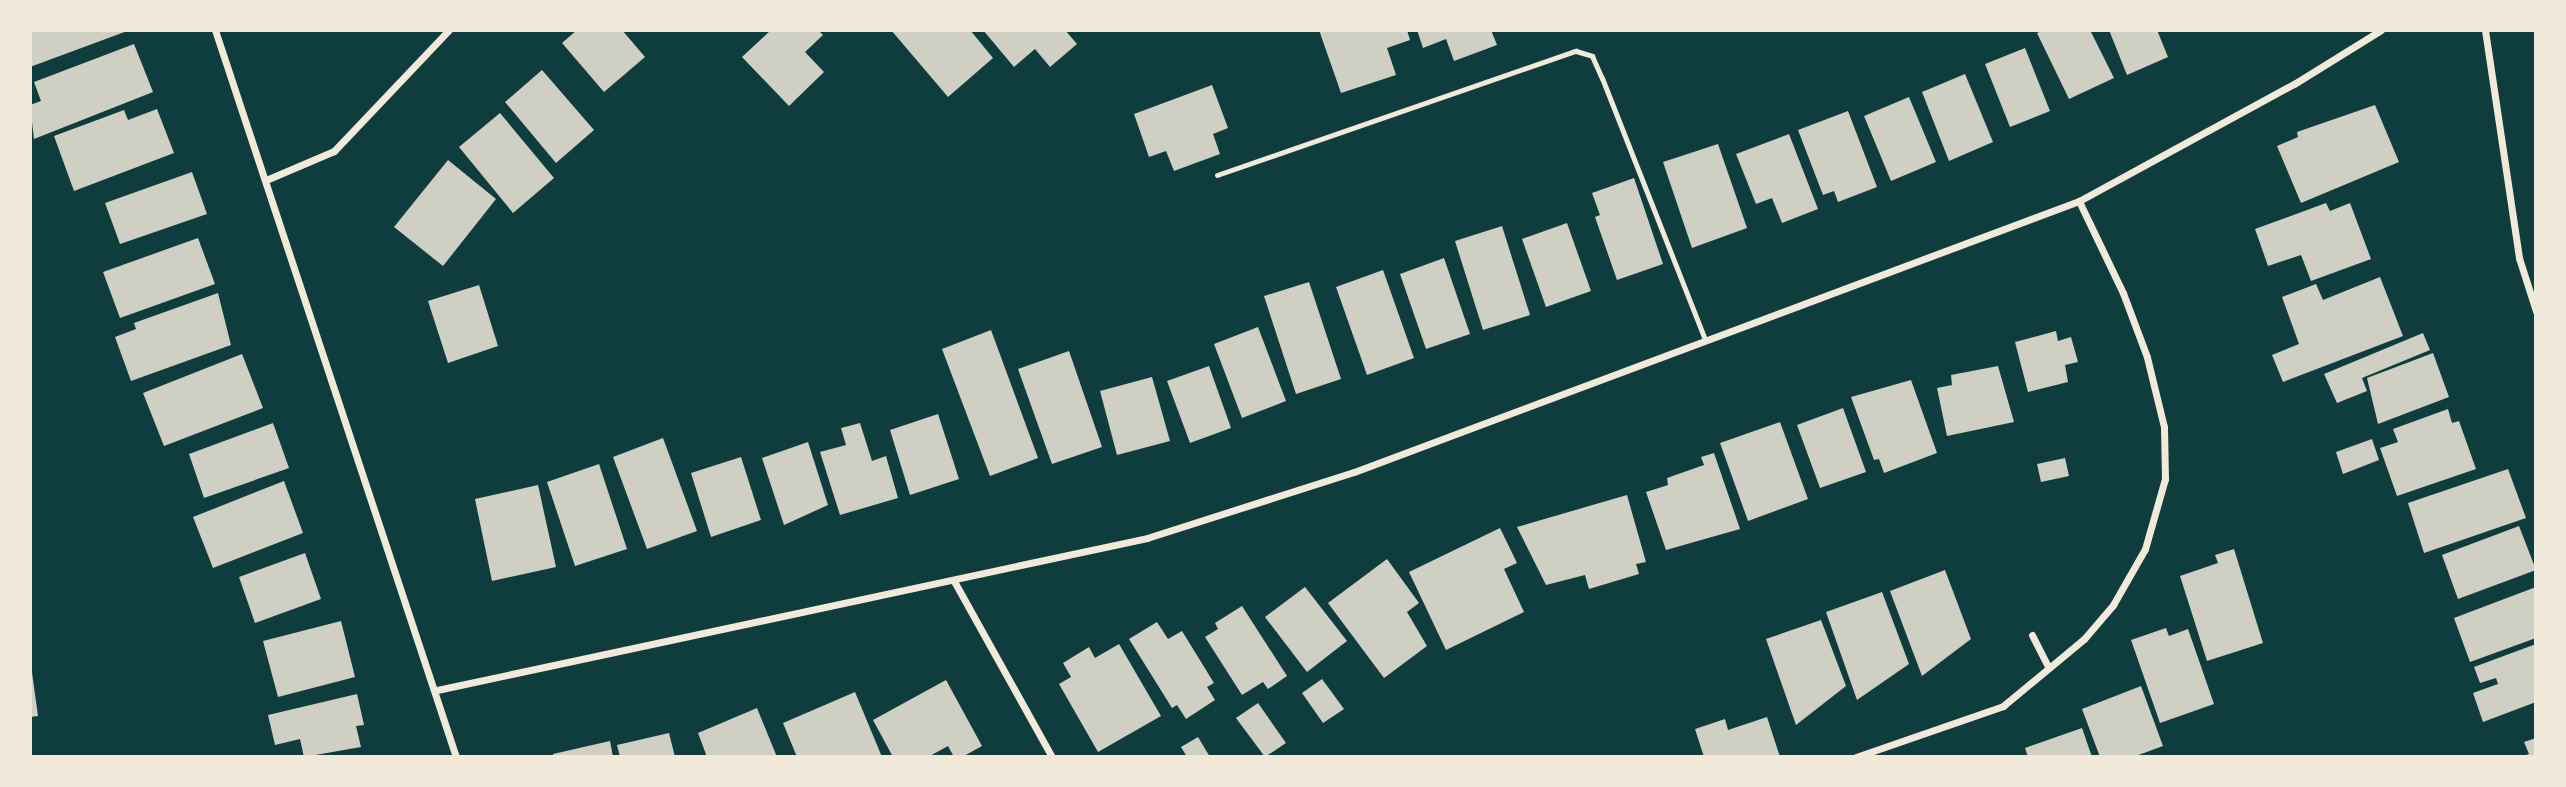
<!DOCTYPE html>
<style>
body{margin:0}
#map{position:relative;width:2566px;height:787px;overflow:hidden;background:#0f3d3e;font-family:Literata,serif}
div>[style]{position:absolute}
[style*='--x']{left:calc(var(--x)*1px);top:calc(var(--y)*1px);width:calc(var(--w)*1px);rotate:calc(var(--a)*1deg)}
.building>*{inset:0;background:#cfcfc3}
.service>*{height:5px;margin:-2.5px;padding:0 2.5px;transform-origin:2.5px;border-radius:2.5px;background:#f1e9da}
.minor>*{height:7px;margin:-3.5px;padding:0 3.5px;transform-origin:3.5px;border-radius:3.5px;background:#f1e9da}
span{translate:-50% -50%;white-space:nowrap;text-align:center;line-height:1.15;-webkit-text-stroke:7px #f1e9da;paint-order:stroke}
.frame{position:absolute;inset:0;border:32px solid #f1e9da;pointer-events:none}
</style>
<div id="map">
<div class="building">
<div style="clip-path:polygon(30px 30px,130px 30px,30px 67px)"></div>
<div style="clip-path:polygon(577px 30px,622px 30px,645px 57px,604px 92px,562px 43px)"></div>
<div style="clip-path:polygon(771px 30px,818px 30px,823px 35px,805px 52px,824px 72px,789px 106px,742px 57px)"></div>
<div style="clip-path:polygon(891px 30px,970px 30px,993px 58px,948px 97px)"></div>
<div style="clip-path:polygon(983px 30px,1065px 30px,1077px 44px,1050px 67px,1035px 49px,1014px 67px)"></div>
<div style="clip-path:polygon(1319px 30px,1407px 30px,1410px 40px,1387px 48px,1396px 75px,1341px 93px)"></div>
<div style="clip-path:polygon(1417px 30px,1491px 30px,1497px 45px,1454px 61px,1446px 39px,1423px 48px)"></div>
<div style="clip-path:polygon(2044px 30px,2090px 30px,2114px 78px,2069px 99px,2037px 33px)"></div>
<div style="clip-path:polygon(2109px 30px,2157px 30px,2168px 57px,2127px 75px)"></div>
<div style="clip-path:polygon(134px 44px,153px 92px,34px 139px,30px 105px,41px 101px,34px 82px)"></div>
<div style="clip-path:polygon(2025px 48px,2050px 111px,2010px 127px,1985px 64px)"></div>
<div style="clip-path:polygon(542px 70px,594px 130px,556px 163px,505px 102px)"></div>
<div style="clip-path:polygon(1965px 74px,1993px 142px,1949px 161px,1922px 92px)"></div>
<div style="clip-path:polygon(1212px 85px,1228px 128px,1213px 134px,1220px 154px,1174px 171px,1166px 151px,1149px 157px,1134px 114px)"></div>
<div style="clip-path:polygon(1909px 97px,1936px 162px,1891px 181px,1864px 116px)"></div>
<div style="clip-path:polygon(2375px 105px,2399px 162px,2301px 203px,2277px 146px,2298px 137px,2297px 132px)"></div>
<div style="clip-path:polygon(157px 109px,174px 153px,74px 191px,54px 136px,124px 110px,128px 120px)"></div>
<div style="clip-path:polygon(1848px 111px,1877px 187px,1838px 202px,1834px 191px,1823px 195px,1798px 130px)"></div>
<div style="clip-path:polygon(500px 113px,554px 178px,513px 213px,459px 147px)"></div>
<div style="clip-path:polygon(1789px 134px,1818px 209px,1782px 223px,1772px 198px,1756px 204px,1736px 154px)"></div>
<div style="clip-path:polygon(1718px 144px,1747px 228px,1692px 248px,1663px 162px)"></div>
<div style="clip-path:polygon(448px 160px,496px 199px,443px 266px,394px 227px)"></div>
<div style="clip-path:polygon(192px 172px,207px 214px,120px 244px,105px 203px)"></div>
<div style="clip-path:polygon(1634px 178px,1663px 264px,1617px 280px,1595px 217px,1600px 215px,1592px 193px)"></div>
<div style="clip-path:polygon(2326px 203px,2330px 211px,2350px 203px,2371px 259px,2311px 281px,2301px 255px,2268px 266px,2255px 229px)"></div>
<div style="clip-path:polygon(1567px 223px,1591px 291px,1546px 307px,1522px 239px)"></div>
<div style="clip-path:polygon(1502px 226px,1530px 315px,1483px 330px,1455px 241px)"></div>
<div style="clip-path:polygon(198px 238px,215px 284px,120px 318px,103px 272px)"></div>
<div style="clip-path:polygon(1444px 258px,1470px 334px,1426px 349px,1400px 274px)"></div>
<div style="clip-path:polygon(1383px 270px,1414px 358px,1367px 375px,1336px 287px)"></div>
<div style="clip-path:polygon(2380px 277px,2403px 336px,2283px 382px,2272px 355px,2299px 344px,2282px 297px,2316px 284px,2323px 300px)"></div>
<div style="clip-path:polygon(1309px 282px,1341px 379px,1296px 394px,1264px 296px)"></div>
<div style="clip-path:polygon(479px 285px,498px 346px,448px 363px,428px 301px)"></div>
<div style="clip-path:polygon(218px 293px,231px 345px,131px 381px,115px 337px,136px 329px,134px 323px)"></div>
<div style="clip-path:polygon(1258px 327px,1286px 401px,1242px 418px,1214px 344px)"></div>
<div style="clip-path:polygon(991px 330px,1038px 458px,990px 476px,942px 349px)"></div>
<div style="clip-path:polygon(2056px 331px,2058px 341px,2071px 337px,2078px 362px,2065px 365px,2068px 382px,2028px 392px,2015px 342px)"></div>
<div style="clip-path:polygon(2423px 333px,2430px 350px,2362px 378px,2367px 391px,2337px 403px,2324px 374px)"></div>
<div style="clip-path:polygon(1069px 351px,1102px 447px,1052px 464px,1018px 369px)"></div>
<div style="clip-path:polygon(2433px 353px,2449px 397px,2378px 424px,2367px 378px)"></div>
<div style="clip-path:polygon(242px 354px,263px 408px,164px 446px,143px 393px)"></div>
<div style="clip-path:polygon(1209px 366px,1231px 428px,1190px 443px,1167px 381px)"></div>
<div style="clip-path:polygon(1998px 366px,2014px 422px,1947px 436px,1937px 388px,1952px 385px,1951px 375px)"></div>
<div style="clip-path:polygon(1152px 377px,1170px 441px,1117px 455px,1100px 391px)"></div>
<div style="clip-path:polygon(1911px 380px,1937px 453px,1884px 473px,1879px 459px,1874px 460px,1851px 397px)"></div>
<div style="clip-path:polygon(1843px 408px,1866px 472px,1820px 488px,1797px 425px)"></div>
<div style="clip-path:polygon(2448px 409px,2452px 423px,2459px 421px,2476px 469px,2397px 496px,2380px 448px,2398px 442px,2393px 429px)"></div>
<div style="clip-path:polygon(938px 414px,959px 479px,910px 495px,890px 430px)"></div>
<div style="clip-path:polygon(1780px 422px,1808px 499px,1748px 521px,1720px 443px)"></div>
<div style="clip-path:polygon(273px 423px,289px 468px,204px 498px,189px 454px)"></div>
<div style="clip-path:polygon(860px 423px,872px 461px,886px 456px,898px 498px,840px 515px,820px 452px,846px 445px,841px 428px)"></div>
<div style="clip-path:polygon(663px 438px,697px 531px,647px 549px,613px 457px)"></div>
<div style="clip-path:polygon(2372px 439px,2379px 460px,2343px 474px,2336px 452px)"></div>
<div style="clip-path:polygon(808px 442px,828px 505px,784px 525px,762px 458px)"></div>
<div style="clip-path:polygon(1714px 453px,1740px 529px,1666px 550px,1646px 492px,1668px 485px,1667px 478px,1704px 465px,1701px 457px)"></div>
<div style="clip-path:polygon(741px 457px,761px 520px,711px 537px,691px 473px)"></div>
<div style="clip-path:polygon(2065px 458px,2069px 476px,2041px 482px,2037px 464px)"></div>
<div style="clip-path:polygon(599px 464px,627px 549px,575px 566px,547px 482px)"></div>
<div style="clip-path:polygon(2508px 469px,2526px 518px,2424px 553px,2408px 503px)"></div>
<div style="clip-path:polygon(284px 481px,303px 533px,213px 568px,193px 517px)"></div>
<div style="clip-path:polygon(538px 485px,556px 567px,492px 581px,475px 499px)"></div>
<div style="clip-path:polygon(1627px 495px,1646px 562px,1636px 564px,1639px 574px,1589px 589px,1585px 575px,1546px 585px,1517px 527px)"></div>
<div style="clip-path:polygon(2519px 526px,2536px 570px,2458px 599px,2442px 555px)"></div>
<div style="clip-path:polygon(1500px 528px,1517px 563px,1504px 569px,1524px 612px,1446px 650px,1409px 572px)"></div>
<div style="clip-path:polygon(2234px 549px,2263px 643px,2207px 661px,2180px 576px,2218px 563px,2215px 555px)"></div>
<div style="clip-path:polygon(305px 553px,321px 599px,255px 623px,239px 577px)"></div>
<div style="clip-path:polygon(1387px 559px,1419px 603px,1407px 612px,1427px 646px,1384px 678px,1328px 603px)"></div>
<div style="clip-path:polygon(1945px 570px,1971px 639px,1922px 676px,1890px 591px)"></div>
<div style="clip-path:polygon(1305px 587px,1347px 641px,1307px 672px,1265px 617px)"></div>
<div style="clip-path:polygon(2536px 587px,2536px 638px,2470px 662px,2454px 618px)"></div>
<div style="clip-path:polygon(1882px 592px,1909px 664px,1857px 700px,1826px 612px)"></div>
<div style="clip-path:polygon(1242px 606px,1287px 676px,1268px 689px,1263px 682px,1242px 695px,1205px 637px,1218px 629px,1215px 623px)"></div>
<div style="clip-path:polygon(1821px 620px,1846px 686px,1796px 725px,1766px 639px)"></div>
<div style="clip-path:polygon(341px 621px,355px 677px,278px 697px,263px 641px)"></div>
<div style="clip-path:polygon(1157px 622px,1168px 639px,1182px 631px,1214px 683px,1207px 687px,1215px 700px,1186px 719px,1177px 705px,1172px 708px,1129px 639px)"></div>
<div style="clip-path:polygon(2166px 628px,2169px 636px,2188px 629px,2214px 704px,2160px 723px,2131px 640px)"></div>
<div style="clip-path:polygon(1119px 644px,1161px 716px,1098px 752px,1059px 684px,1071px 677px,1063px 663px,1089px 647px,1095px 658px)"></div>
<div style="clip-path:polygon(2536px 644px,2536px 702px,2483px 722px,2473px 693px,2498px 684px,2496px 678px,2480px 683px,2474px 667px)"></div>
<div style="clip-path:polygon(30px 658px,38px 716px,30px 717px)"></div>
<div style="clip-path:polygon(1322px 679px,1344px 709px,1323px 723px,1302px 693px)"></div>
<div style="clip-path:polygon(946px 680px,982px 746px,962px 757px,954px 757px,948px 746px,928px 757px,893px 757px,873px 720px)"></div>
<div style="clip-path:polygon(2141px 686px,2163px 746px,2133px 757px,2100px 757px,2082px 709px)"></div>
<div style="clip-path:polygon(855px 692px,882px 757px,797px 757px,783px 723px)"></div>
<div style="clip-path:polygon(357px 694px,364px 725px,356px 726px,361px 747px,304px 757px,300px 739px,275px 745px,268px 715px)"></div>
<div style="clip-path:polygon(1258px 703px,1286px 743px,1265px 757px,1236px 718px)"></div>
<div style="clip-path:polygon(757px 708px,777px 757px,707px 757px,698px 733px)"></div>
<div style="clip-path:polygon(1767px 717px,1780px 757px,1704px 757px,1695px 729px,1725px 719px,1728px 730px)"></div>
<div style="clip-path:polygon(2082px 728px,2092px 757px,2028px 757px,2025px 748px)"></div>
<div style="clip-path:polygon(669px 733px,675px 757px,620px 757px,617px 745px)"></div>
<div style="clip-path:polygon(1198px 737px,1210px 757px,1187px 757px,1181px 747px)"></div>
<div style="clip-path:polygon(2536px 738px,2536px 757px,2521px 757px,2529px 754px,2524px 742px)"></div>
<div style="clip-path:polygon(610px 741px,613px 757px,553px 757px,553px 754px)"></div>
</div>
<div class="service">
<div style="--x:1217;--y:175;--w:380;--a:-19.1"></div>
<div style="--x:1576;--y:51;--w:17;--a:17"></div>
<div style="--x:1592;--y:56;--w:24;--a:66"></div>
<div style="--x:1602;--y:78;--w:282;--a:68.5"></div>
</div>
<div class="minor">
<div style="--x:215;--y:30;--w:766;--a:71.66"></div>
<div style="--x:2485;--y:30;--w:231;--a:81.5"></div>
<div style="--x:2519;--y:258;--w:56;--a:72.2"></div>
<div style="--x:266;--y:180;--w:74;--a:-23.1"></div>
<div style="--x:334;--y:151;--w:167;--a:-46.5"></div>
<div style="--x:954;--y:581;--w:201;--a:60.9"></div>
<div style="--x:2032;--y:635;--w:37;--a:63"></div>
<div style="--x:437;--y:690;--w:726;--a:-12.08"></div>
<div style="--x:1147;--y:538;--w:217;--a:-17.7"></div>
<div style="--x:1354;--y:472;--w:774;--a:-20.5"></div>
<div style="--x:2079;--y:201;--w:245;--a:-28.6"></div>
<div style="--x:2294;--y:84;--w:102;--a:-31.8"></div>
<div style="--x:1856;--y:757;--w:156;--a:-19.1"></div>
<div style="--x:2003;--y:706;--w:105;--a:-39.6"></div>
<div style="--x:2084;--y:639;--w:45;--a:-49.5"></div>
<div style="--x:2113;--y:605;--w:64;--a:-60.3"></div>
<div style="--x:2145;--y:549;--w:73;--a:-74.1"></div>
<div style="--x:2165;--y:479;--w:52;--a:-91.1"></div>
<div style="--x:2164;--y:427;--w:72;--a:-103.7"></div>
<div style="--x:2147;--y:357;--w:68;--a:-110.6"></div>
<div style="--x:2123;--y:293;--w:102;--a:-115.6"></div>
</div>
<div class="frame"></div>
</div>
